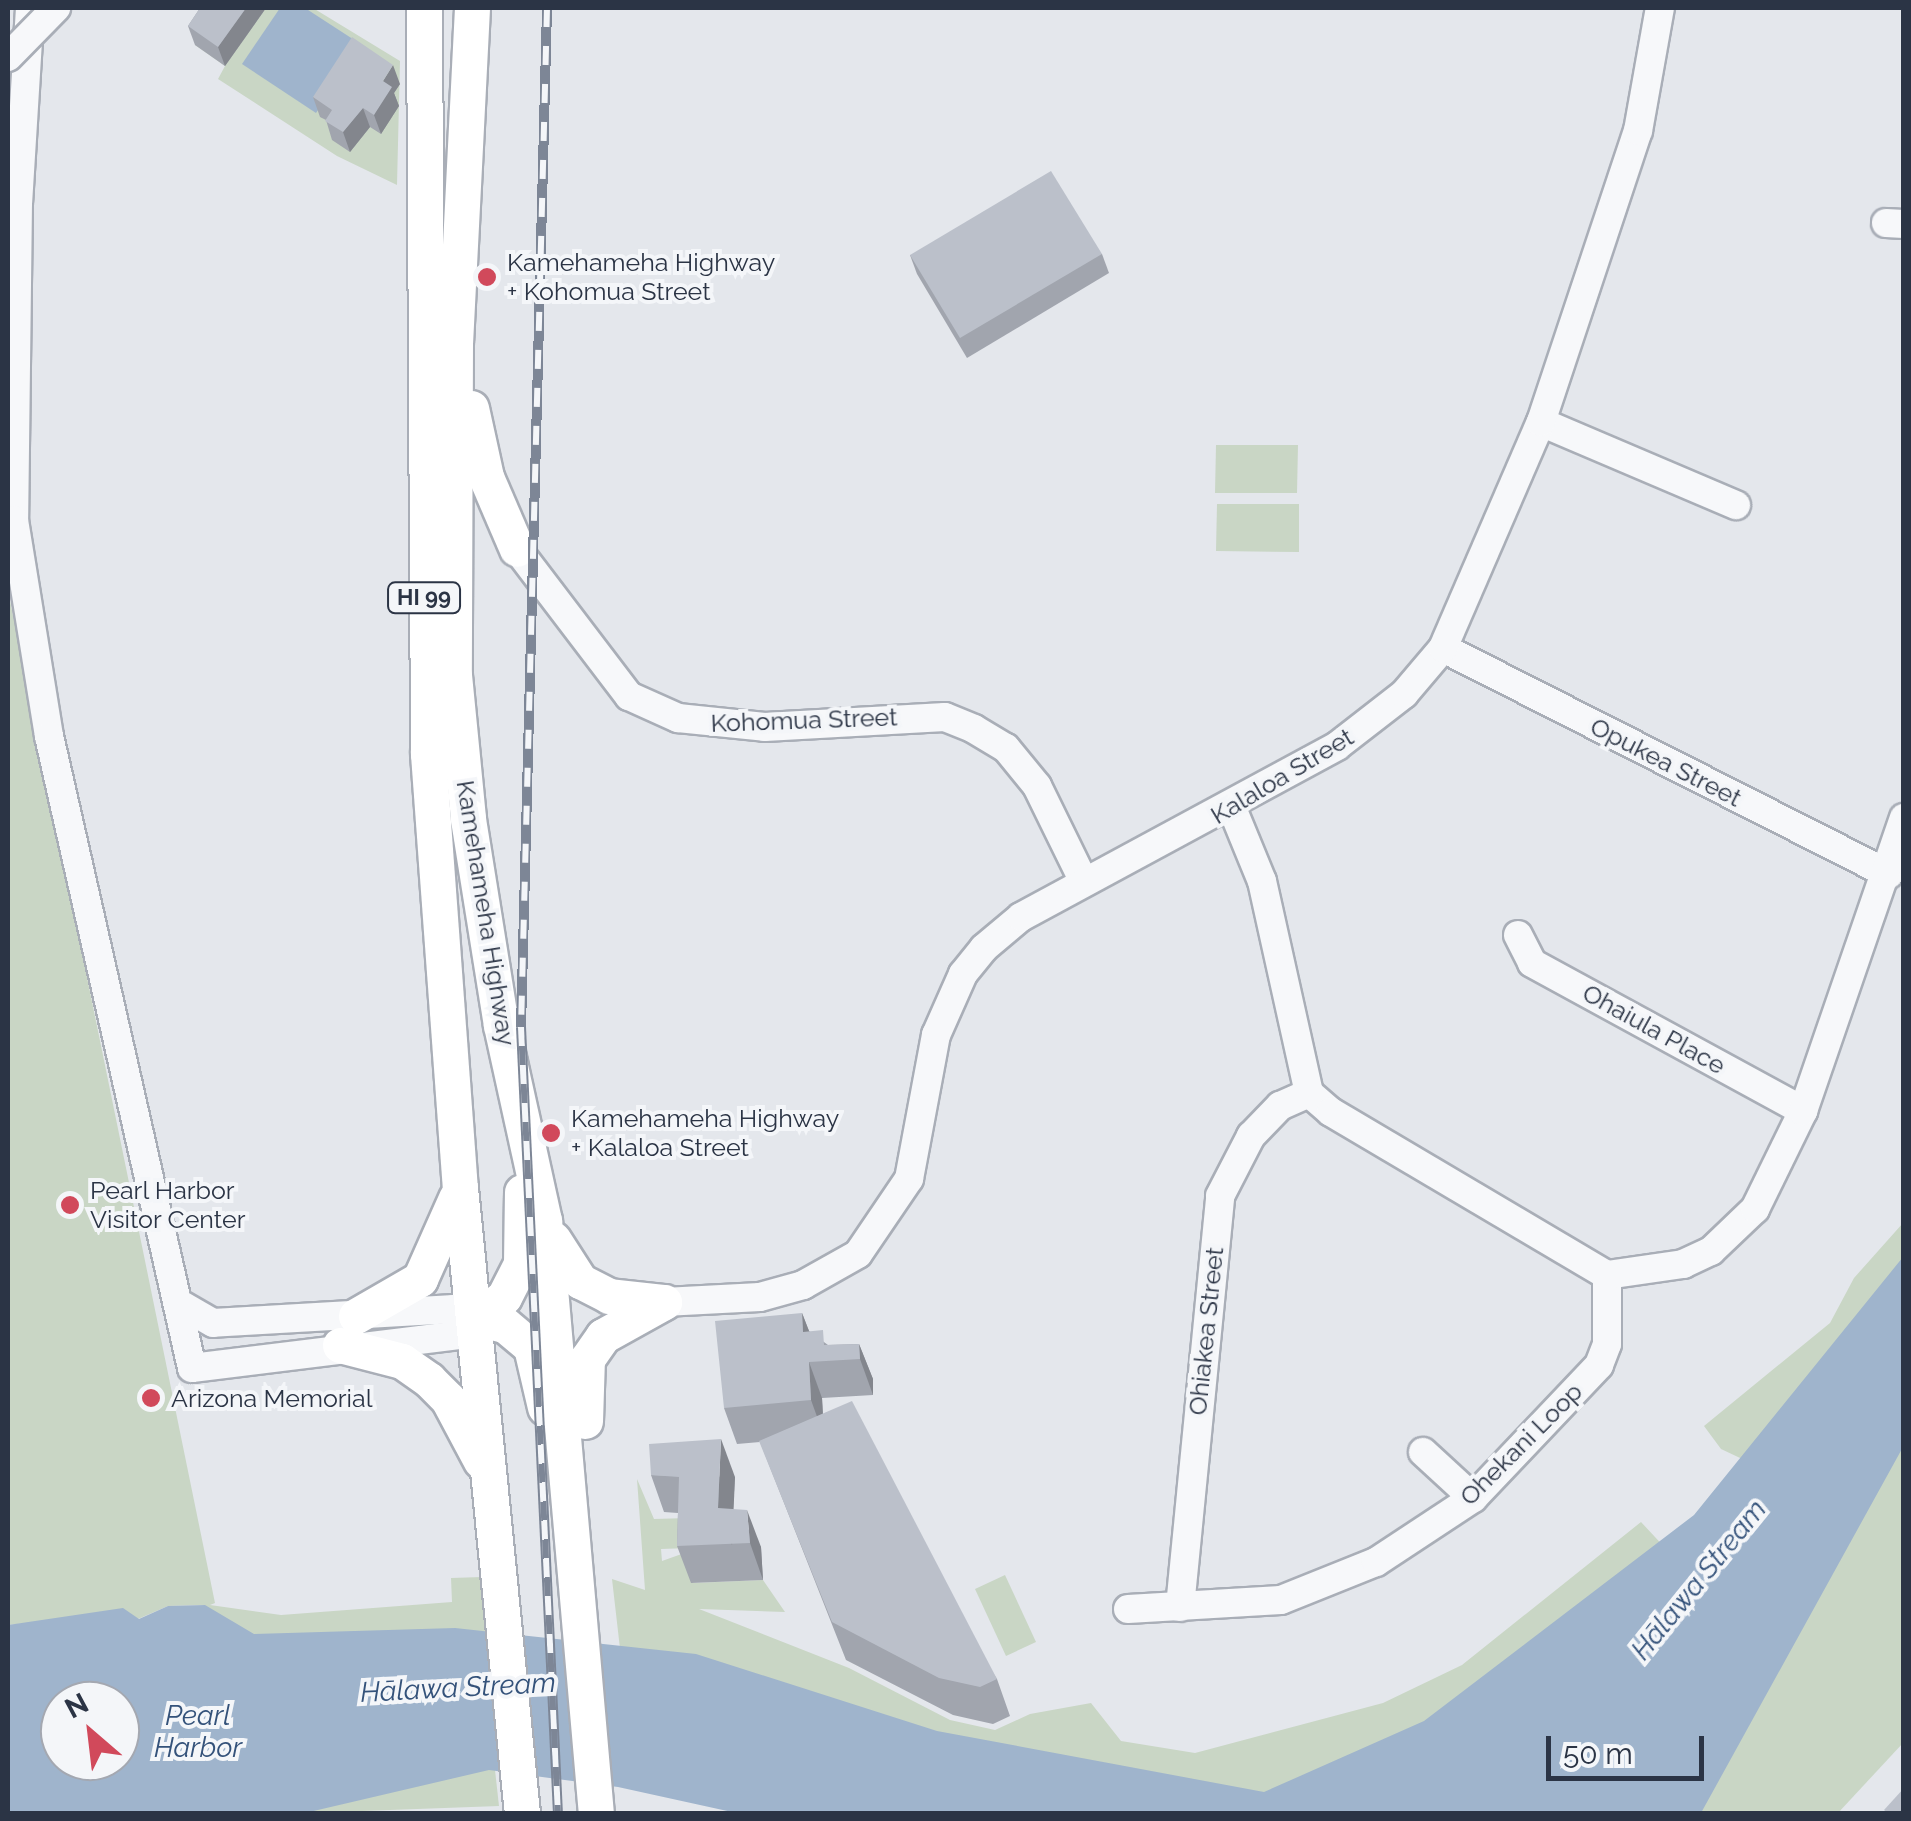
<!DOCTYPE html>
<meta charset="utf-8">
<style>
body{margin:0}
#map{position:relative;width:1911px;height:1821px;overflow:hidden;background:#e4e7ec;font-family:Raleway,sans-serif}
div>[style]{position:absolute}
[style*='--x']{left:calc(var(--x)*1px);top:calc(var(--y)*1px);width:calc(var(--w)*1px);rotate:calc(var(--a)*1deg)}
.green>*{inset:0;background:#c9d6c5}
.water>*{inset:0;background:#9fb4cc}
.roads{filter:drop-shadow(2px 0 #a9aeb7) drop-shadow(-2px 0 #a9aeb7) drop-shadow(0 2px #a9aeb7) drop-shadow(0 -2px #a9aeb7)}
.minor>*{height:28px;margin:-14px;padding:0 14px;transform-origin:14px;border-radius:14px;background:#f7f8fa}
.major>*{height:35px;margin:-17.5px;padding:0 17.5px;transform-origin:17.5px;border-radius:17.5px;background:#fff}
.rail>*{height:10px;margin-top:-5px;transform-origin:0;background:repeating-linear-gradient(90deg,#f4f6f9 0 19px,#7d8696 0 38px);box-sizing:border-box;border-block:2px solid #7d8696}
.bridges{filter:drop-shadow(2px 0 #a9aeb7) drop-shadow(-2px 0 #a9aeb7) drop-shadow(0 2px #a9aeb7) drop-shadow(0 -2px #a9aeb7)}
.minor-bridge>*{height:28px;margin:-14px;padding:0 14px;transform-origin:14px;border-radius:14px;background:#f7f8fa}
.wall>*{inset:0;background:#a1a5ae}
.shaded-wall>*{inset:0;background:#83868d}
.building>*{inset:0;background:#bbc0ca}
.dots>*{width:28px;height:28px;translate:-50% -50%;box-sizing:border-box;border:5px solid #f4f6f9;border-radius:50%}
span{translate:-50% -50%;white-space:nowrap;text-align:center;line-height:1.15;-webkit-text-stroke:8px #f4f6f9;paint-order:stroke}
.shield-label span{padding:2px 8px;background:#f4f6f9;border:2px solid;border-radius:8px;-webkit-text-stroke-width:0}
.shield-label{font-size:22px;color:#2b3445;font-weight:700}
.poi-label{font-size:25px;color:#2b3445}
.left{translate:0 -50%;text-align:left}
.street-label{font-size:25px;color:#2b3445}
.water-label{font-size:28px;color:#34527a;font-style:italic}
.frame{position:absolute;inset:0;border:10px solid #2b3445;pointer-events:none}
.north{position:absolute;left:40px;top:1681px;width:100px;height:100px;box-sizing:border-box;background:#f4f6f9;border:2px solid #a4a8b1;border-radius:50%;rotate:332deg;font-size:28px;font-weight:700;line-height:40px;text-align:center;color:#2b3445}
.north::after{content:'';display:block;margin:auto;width:35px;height:45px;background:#d1495b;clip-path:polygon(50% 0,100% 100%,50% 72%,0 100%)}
.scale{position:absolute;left:1546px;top:1736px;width:158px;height:45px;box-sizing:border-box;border:5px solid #2b3445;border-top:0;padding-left:12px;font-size:30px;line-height:35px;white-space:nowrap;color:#2b3445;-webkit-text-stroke:8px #f4f6f9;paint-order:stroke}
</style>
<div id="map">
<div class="green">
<div style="clip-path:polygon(221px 8px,313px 8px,400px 61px,397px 185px,337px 156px,218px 79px,225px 66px,195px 45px)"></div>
<div style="clip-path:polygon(1216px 445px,1298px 445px,1297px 493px,1215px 493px)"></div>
<div style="clip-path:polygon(1217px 504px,1299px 504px,1299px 552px,1216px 551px)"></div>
<div style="clip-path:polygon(8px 591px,215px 1603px,210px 1605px,281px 1615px,452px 1602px,451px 1578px,482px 1577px,488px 1667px,250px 1650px,204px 1605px,168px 1606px,138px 1619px,114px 1614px,8px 1625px)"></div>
<div style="clip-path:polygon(1903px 1223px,1903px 1323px,1755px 1465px,1721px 1449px,1704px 1426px,1830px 1323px,1854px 1278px)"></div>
<div style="clip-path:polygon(1903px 1397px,1903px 1743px,1838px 1813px,1556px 1814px)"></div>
<div style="clip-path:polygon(637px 1479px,654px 1519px,688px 1518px,690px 1548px,661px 1549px,662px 1561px,690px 1551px,693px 1583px,763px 1580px,785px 1612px,699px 1609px,849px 1668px,950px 1720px,995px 1730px,1030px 1714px,1091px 1703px,1121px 1741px,1195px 1753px,1383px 1703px,1462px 1665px,1641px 1522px,1669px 1552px,1352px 1814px,1045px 1813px,622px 1666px,612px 1579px,645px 1590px)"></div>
<div style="clip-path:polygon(1005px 1575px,1036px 1642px,1006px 1656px,975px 1589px)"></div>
<div style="clip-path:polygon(488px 1707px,499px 1806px,281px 1814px)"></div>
</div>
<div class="water">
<div style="clip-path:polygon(280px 8px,305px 8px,362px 45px,316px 113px,242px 64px)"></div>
<div style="clip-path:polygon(evenodd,1903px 1257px,1903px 1447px,1701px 1813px,741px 1814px,618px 1787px,489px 1770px,305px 1813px,8px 1813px,8px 1625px,123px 1608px,139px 1619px,168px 1606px,205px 1605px,254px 1634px,455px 1628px,696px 1654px,937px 1731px,1264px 1792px,1424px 1721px,1694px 1515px,1903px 1257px,60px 1701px,120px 1701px,120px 1761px,60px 1761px,60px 1701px)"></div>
</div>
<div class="roads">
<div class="minor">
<div style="--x:30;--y:8;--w:194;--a:93.5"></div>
<div style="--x:18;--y:202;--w:318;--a:90.7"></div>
<div style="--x:14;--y:520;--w:219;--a:80.8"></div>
<div style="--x:49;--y:736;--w:648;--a:77.25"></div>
<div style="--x:192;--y:1368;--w:269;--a:-7"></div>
<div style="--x:459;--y:1335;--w:24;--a:-45"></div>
<div style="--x:476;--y:1318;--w:24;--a:-158"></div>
<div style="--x:454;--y:1309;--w:241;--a:176.7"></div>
<div style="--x:213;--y:1323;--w:36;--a:-150"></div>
<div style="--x:1886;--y:223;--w:18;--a:3"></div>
<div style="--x:1541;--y:422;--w:212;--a:23.1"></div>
<div style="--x:517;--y:549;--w:185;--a:52.7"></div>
<div style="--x:629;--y:696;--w:54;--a:24.2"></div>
<div style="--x:678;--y:718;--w:87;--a:5.9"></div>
<div style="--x:765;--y:727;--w:180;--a:-3.2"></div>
<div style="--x:945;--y:717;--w:31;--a:22"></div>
<div style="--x:974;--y:729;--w:37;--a:31"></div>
<div style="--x:1006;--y:748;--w:49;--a:50.8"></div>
<div style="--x:1037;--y:786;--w:107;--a:63.9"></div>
<div style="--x:1443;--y:648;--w:500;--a:26.9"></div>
<div style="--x:1232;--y:808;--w:79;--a:67.7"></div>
<div style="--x:1262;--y:881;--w:217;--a:77.5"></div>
<div style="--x:1309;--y:1093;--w:29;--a:41"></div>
<div style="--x:1331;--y:1112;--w:321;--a:30.6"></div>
<div style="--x:1518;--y:935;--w:31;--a:63"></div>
<div style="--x:1532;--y:963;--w:309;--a:28.6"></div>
<div style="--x:664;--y:1302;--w:96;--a:-3"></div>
<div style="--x:760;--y:1297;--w:45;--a:-15.6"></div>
<div style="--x:803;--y:1285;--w:63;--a:-29.4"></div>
<div style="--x:858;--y:1254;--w:91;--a:-55.8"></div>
<div style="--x:909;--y:1179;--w:147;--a:-79.4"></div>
<div style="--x:936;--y:1035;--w:67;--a:-66.1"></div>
<div style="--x:963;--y:974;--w:33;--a:-51"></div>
<div style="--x:984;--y:948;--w:48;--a:-40"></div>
<div style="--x:1021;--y:917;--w:359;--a:-28.4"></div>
<div style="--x:1337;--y:746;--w:85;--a:-37.8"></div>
<div style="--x:1404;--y:694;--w:60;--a:-49.7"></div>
<div style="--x:1443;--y:648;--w:246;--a:-66.6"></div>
<div style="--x:1541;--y:422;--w:307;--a:-71.6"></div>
<div style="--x:1638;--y:131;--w:125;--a:-79.9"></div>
<div style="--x:1423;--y:1452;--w:68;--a:42.6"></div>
<div style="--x:1180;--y:1607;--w:413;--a:-84.4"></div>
<div style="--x:1220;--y:1196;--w:68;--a:-62.7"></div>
<div style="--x:1251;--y:1136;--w:42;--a:-46"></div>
<div style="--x:1280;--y:1106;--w:32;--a:-24"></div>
<div style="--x:1128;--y:1609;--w:153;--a:-3.4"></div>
<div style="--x:1281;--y:1600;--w:102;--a:-21.8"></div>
<div style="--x:1376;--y:1562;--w:116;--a:-33.4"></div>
<div style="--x:1473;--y:1498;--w:183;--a:-46.5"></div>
<div style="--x:1599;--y:1365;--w:22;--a:-69"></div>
<div style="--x:1607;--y:1344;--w:69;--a:-90"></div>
<div style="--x:1607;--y:1275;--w:77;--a:-8.2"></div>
<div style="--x:1683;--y:1264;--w:31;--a:-25"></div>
<div style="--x:1711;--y:1251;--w:61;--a:-43.7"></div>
<div style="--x:1755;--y:1209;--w:109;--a:-63.9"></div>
<div style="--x:1803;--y:1111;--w:310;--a:-71"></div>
</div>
<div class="major">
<div style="--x:424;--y:8;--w:746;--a:89.69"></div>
<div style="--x:428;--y:754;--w:435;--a:85.8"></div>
<div style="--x:460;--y:1188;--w:629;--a:84.34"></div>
<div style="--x:472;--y:8;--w:334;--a:92.9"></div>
<div style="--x:455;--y:342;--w:333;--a:90.2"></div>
<div style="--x:454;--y:675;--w:145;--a:84.4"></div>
<div style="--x:468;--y:819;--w:209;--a:80.9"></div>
<div style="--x:501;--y:1025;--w:200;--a:77.6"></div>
<div style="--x:544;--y:1220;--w:596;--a:85"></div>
<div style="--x:471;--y:408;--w:71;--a:77.7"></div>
<div style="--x:486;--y:477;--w:78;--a:66.7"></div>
<div style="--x:553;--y:1239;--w:50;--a:57.3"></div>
<div style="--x:580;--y:1281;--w:33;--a:27"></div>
<div style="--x:609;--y:1296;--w:55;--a:6.2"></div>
<div style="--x:356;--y:1316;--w:74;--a:-30"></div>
<div style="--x:420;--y:1279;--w:89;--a:-66"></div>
<div style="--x:476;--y:1318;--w:35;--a:-37"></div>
<div style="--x:504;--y:1297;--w:38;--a:-63"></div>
<div style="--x:521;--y:1263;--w:71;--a:-89.2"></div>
<div style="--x:476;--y:1318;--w:30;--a:14"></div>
<div style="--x:505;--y:1325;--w:34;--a:40"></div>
<div style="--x:531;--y:1347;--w:62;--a:76.9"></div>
<div style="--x:340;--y:1345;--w:64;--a:14.5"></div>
<div style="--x:402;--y:1361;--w:33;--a:35"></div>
<div style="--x:429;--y:1380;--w:27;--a:45"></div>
<div style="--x:448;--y:1399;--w:70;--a:62"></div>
<div style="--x:585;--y:1421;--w:62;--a:-88.2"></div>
<div style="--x:587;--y:1359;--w:28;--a:-55"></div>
<div style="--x:603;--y:1336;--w:70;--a:-29.1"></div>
</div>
</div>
<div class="rail">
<div style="--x:547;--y:8;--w:1019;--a:91.46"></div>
<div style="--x:521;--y:1027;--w:788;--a:87.31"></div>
</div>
<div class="bridges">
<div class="minor-bridge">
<div style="--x:8;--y:57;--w:69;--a:-45.6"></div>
</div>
</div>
<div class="wall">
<div style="clip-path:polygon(200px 8px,266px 8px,225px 66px,195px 45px,188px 26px)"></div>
<div style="clip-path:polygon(400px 84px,394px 93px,399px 106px,381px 134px,370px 127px,350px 152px,332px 140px,326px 120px,320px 117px,313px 97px)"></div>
<div style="clip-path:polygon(1102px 254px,1109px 273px,967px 358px,917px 274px,910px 255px)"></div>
<div style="clip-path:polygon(802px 1313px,809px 1331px,828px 1345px,859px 1344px,873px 1379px,873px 1395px,822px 1398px,823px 1414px,997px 1679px,1010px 1716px,993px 1724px,953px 1715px,846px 1660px,760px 1442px,737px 1444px,724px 1408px)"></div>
<div style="clip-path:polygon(651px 1475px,735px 1477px,733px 1509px,761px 1547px,763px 1580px,691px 1583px,677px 1546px,678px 1513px,664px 1512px)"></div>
</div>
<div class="shaded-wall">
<div style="clip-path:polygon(246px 8px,266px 8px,225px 66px,218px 47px)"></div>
<div style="clip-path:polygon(393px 65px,400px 84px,394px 93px,399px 106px,381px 134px,374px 115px,383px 81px)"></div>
<div style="clip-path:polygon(363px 108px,370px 127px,350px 152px,343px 132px)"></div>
<div style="clip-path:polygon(802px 1313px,816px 1349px,803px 1332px)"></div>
<div style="clip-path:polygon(859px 1344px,873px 1379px,873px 1395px,860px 1359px)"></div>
<div style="clip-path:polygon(809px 1362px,822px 1398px,824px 1436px,811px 1400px)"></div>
<div style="clip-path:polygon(721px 1439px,735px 1477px,732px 1545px,718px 1508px)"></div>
<div style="clip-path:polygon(747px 1510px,761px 1547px,763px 1580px,750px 1543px)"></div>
</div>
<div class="building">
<div style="clip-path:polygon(200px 8px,246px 8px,218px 47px,188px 26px)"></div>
<div style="clip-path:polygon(352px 37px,393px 65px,383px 81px,392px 87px,374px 115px,363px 108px,343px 132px,325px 121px,332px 110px,313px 97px)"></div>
<div style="clip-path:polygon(1051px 171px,1102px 254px,960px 338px,910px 255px)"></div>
<div style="clip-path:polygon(802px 1313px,803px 1332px,823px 1330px,824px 1345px,859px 1344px,860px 1359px,809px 1362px,811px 1400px,724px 1408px,715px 1321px)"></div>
<div style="clip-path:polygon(852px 1401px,997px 1679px,980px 1687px,939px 1678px,832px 1622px,759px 1441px)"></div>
<div style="clip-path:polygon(721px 1439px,718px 1508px,747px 1510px,750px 1543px,677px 1546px,679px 1477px,651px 1475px,649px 1444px)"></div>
<div style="clip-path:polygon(1904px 1788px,1904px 1814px,1889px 1814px,1884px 1810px)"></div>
</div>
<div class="dots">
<div style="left:487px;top:277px;background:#d1495b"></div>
<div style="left:551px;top:1133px;background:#d1495b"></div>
<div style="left:70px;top:1205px;background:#d1495b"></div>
<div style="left:151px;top:1398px;background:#d1495b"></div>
</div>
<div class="shield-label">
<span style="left:424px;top:598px">HI 99</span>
</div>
<div class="poi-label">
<span class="left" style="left:507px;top:277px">Kamehameha Highway<br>+ Kohomua Street</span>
<span class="left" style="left:571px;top:1133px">Kamehameha Highway<br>+ Kalaloa Street</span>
<span class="left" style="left:90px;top:1205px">Pearl Harbor<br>Visitor Center</span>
<span class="left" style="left:171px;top:1398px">Arizona Memorial</span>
</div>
<div class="street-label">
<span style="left:804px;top:720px;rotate:-2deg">Kohomua Street</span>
<span style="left:1666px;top:762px;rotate:27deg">Opukea Street</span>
<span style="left:1282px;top:776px;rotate:-31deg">Kalaloa Street</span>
<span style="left:486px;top:913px;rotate:81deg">Kamehameha Highway</span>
<span style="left:1654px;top:1029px;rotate:29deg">Ohaiula Place</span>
<span style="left:1206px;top:1331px;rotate:-84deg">Ohiakea Street</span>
<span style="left:1521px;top:1444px;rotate:-45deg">Ohekani Loop</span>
</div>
<div class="water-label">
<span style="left:1699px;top:1580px;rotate:-51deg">Hālawa Stream</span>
<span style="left:458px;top:1688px;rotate:-3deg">Hālawa Stream</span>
<span style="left:198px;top:1732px">Pearl<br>Harbor</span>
</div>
<div class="frame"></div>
<div class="north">N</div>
<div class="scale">50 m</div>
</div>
